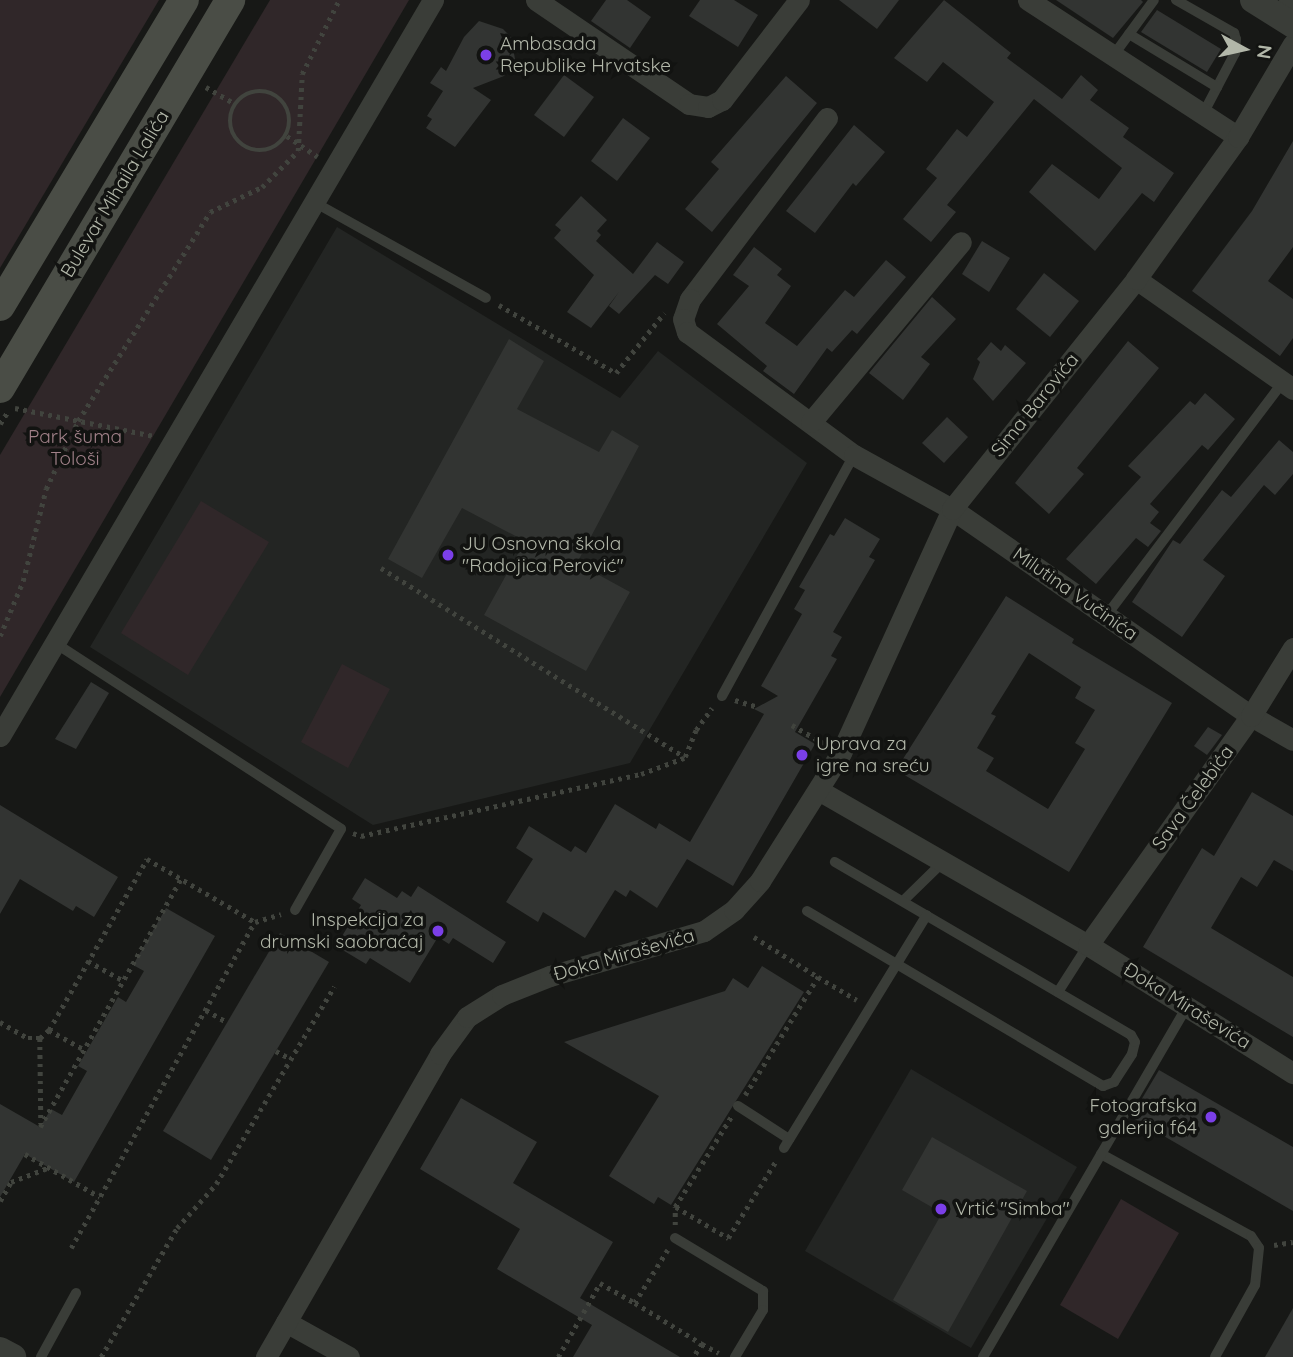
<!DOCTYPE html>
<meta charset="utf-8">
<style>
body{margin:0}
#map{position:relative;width:1293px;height:1357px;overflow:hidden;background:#171816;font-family:Quicksand,sans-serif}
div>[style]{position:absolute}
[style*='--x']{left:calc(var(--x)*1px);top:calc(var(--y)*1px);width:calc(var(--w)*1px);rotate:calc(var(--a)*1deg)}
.built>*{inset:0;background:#232523}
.green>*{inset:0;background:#302729}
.building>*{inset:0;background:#323432}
.path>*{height:4.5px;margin-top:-2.25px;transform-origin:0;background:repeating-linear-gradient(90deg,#41443e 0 3.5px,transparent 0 8.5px)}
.path>.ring{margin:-2.25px;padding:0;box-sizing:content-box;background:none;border:4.5px solid #41443e;border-radius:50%}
.service>*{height:10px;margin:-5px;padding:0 5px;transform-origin:5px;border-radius:5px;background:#3a3d38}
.minor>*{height:21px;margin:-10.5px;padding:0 10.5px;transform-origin:10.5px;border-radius:10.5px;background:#3a3d38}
.tertiary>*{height:26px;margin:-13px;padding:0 13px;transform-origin:13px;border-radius:13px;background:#3a3d38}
.secondary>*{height:30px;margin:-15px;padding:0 15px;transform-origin:15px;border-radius:15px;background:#4a4d46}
.dots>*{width:19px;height:19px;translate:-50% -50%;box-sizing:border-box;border:4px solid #121311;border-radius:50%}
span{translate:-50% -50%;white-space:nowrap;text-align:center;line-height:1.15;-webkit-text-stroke:7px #121311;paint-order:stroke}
.poi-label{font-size:19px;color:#b2b7a9}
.left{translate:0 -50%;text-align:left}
.right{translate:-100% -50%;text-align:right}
.street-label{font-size:19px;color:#b2b7a9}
.park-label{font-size:19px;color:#a18189}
.north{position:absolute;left:1209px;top:14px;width:70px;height:70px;-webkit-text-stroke:5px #121311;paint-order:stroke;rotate:98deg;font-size:19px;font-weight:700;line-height:28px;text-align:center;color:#b2b7a9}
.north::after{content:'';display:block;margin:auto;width:24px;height:32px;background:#b2b7a9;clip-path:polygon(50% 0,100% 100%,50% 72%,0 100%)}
</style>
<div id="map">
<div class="built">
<div style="clip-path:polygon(337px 227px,620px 398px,658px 351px,807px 463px,630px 763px,373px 825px,90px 647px)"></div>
<div style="clip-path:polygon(911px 1069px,1077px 1167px,971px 1348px,805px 1251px)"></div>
</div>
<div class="green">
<div style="clip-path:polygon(0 0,159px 0,0 268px)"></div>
<div style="clip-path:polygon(270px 0,409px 0,0 697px,0 455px)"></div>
<div style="clip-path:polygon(201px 501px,269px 542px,188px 675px,121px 633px)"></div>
<div style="clip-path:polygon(342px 664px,390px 689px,348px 768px,301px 742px)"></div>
<div style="clip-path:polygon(1121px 1199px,1179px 1233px,1118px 1339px,1060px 1305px)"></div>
</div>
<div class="building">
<div style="clip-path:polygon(606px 0,627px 0,651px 17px,630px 48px,591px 21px)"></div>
<div style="clip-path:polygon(700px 0,734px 0,758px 15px,738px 47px,689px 16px)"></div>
<div style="clip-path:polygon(839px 0,899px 0,877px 29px)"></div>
<div style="clip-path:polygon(944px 0,1011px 53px,1007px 58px,1062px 99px,1081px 75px,1098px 90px,1090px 100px,1129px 128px,1123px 137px,1174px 173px,1154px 202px,1142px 193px,1095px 251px,1029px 192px,1052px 164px,1099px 199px,1122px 168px,1034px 99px,947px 205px,956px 212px,931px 242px,903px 219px,937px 178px,926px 169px,957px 129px,967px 137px,994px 102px,943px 62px,927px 82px,894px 58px)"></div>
<div style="clip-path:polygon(1056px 0,1141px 0,1143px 2px,1113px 38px)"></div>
<div style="clip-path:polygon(1157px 10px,1221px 49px,1207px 72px,1141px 32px)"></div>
<div style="clip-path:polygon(479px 21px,503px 29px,511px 37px,515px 59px,504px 76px,473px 88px,491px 100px,455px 147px,426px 128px,432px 119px,427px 116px,443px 91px,430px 83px,441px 67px,446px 71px,464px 37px)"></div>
<div style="clip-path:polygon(564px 75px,594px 97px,564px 137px,534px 115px)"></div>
<div style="clip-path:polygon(786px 76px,817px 103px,712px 232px,685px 209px,719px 169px,711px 162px)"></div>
<div style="clip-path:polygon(623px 118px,650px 138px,617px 181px,591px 161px)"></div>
<div style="clip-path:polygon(854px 125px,885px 152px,856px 186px,853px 183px,815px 233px,786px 211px)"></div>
<div style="clip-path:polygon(1293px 141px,1293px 247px,1268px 281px,1293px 299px,1293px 338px,1280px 356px,1192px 291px,1252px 211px)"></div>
<div style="clip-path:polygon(581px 196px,607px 220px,597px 231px,601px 235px,596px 241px,633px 274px,657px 242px,684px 262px,668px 284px,655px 275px,619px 314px,609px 306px,619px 292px,591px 328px,567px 312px,594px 275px,554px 238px,561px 230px,555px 225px)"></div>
<div style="clip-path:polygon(982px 241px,1010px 258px,989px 292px,962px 274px)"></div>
<div style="clip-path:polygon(754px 247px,782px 269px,777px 275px,791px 286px,765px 323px,797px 346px,845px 290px,854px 297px,886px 260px,906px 277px,857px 334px,852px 330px,832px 352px,827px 348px,794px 394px,763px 371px,767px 366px,717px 324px,749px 286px,733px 275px)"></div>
<div style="clip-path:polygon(1044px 273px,1079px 301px,1050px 337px,1016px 309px)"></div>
<div style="clip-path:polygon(932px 297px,956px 319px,921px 357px,930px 364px,903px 400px,869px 373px)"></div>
<div style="clip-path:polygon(509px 339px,544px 361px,517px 409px,599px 452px,612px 430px,639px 446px,577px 563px,630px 592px,586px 671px,484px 615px,525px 541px,462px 508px,422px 578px,388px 559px)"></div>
<div style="clip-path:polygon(1128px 341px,1159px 368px,1077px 468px,1084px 474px,1049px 514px,1015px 483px)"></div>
<div style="clip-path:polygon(991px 342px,1001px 351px,1005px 345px,1026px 363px,993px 401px,973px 379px,980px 362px,977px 359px)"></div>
<div style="clip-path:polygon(1205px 393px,1235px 419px,1208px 450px,1202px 445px,1150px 504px,1159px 512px,1150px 523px,1161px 531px,1148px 547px,1136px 538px,1096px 584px,1066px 559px,1141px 477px,1128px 466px,1190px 401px,1195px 405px)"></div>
<div style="clip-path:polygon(947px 417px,968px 437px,944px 463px,922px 443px)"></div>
<div style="clip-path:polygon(1279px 440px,1293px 452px,1293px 474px,1275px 495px,1264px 485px,1203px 560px,1225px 576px,1182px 637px,1132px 602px,1173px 540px,1180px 544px,1222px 490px,1231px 497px)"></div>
<div style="clip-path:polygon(845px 518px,880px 539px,869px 557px,875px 560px,833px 632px,842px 637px,831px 656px,837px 659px,795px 732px,815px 744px,733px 886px,687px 859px,657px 908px,630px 890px,626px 897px,615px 890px,585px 938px,543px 912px,538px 922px,506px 902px,533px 859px,516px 848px,529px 826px,571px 852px,575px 846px,586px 853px,615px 804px,656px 829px,659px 823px,690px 842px,764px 714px,754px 709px,778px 696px,761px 686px,802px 614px,794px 609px,805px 590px,799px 587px,830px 534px,834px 536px)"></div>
<div style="clip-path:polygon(evenodd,1006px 596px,1074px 639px,1072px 643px,1172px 703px,1069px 872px,896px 770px,1006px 596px,1029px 653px,1081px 687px,1075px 698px,1095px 710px,1075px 743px,1085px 749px,1048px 809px,986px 771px,994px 758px,977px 748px,996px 716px,991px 714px,1029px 653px)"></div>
<div style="clip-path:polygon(91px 682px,109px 693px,76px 749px,55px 739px)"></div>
<div style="clip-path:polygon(1208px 727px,1222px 735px,1207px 755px,1194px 746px)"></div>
<div style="clip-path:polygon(1252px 792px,1293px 816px,1293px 871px,1274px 860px,1257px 887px,1241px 877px,1211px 928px,1293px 977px,1293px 1037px,1143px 947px,1202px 848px,1214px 856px)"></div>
<div style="clip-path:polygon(0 805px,118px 877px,94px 917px,76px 906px,73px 911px,20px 879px,0 914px)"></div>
<div style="clip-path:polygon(365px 878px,397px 898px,402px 891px,411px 897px,418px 886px,506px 942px,493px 963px,453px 938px,449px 944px,438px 937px,410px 983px,370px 958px,366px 964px,336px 946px,361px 905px,352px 899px)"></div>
<div style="clip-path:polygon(166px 908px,215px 936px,74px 1182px,25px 1154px,0 1197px,0 1104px,40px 1127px,51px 1109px,62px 1115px,87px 1071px,78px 1066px,118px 997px,126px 1002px,144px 971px,133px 965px)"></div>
<div style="clip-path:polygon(280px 933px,329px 962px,211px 1160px,163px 1131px)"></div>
<div style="clip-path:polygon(762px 966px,804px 992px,671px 1205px,658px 1197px,654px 1204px,609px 1176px,659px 1096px,564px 1042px,725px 991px,733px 978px,748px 988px)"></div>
<div style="clip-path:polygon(1159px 1070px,1293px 1147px,1293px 1211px,1131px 1117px)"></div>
<div style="clip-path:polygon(461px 1098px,537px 1142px,513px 1183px,613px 1242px,580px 1298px,680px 1357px,573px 1357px,592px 1325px,497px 1269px,520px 1229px,420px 1169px)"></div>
<div style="clip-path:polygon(932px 1137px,1027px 1191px,948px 1332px,893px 1300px,942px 1213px,902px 1190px)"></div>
<div style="clip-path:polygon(1293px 1308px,1293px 1357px,1265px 1357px)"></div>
</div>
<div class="path">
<div style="--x:206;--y:87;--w:34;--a:30"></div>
<div class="ring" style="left:230px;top:91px;width:55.5px;height:55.5px"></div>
<div style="--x:287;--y:136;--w:37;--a:34"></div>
<div style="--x:499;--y:305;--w:135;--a:30.2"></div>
<div style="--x:616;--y:373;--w:77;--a:-51.3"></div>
<div style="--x:15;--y:408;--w:142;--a:11.4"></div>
<div style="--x:0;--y:424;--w:13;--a:-58"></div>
<div style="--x:381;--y:568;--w:358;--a:31.9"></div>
<div style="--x:685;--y:757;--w:29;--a:-68"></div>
<div style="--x:696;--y:730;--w:27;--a:-54"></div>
<div style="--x:0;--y:636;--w:60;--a:-67.3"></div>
<div style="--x:23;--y:581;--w:95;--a:-76"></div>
<div style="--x:46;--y:489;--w:75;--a:-64.8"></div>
<div style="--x:78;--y:421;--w:247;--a:-57.7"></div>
<div style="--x:210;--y:212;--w:58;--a:-25.7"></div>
<div style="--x:262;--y:187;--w:51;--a:-45"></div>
<div style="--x:298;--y:151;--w:77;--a:-87"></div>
<div style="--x:302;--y:74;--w:83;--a:-63.4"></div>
<div style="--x:735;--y:700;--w:24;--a:17"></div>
<div style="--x:792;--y:725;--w:38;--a:30"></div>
<div style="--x:353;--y:833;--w:9;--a:21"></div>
<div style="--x:361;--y:836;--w:287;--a:-12.5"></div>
<div style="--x:641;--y:774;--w:46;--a:-20.4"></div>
<div style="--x:754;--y:937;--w:75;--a:32"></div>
<div style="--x:88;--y:961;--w:41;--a:29.1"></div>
<div style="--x:206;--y:1010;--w:24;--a:30"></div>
<div style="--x:0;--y:1022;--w:32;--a:30"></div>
<div style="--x:28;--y:1038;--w:12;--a:0"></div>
<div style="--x:40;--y:1038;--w:12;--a:-42"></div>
<div style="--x:49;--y:1030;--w:197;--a:-60.2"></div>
<div style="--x:147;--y:859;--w:125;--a:30.3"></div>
<div style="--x:49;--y:1030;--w:41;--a:29.1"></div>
<div style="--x:40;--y:1038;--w:86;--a:89.3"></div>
<div style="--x:276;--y:1051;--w:17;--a:28"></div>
<div style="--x:745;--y:1095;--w:139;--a:-58.3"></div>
<div style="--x:818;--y:977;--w:45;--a:30.5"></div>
<div style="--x:40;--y:1127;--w:285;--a:-60.4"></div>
<div style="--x:25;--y:1154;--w:86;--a:29.8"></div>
<div style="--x:0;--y:1201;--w:22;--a:-60"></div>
<div style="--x:11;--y:1182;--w:40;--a:-21"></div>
<div style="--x:676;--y:1207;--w:61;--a:30.8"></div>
<div style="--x:728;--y:1238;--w:91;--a:-58.1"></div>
<div style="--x:675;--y:1225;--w:18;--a:-90"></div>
<div style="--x:675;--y:1207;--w:106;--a:-58.1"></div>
<div style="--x:1274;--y:1245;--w:19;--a:-9"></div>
<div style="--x:71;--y:1248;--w:374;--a:-60.6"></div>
<div style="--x:255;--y:922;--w:27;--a:-17"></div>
<div style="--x:668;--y:1250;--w:62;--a:121.9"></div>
<div style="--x:635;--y:1303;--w:79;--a:31.5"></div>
<div style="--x:702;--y:1344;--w:15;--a:122"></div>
<div style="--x:702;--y:1344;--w:19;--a:28"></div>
<div style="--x:101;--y:1357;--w:150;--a:-59.5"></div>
<div style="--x:177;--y:1228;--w:59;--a:-48.4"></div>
<div style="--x:216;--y:1184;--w:230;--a:-59.1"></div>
<div style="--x:558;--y:1357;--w:85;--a:-60.4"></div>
<div style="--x:600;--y:1283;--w:40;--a:29.7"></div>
</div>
<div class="service">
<div style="--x:1176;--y:0;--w:67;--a:29.6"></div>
<div style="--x:1234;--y:33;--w:6;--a:72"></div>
<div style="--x:1236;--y:39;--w:14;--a:94"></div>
<div style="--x:1235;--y:53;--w:69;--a:117.7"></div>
<div style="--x:1129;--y:34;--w:103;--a:31.1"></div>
<div style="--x:1113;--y:56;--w:69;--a:-53.8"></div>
<div style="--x:312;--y:201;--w:199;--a:29.1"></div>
<div style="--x:1106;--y:616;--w:293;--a:-52.9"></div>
<div style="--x:55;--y:643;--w:341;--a:33"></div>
<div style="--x:341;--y:829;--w:93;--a:119.6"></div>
<div style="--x:722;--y:696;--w:275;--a:-61.3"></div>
<div style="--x:903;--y:901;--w:56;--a:-44.3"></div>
<div style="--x:807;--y:911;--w:344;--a:30.6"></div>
<div style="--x:1103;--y:1086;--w:12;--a:-20"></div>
<div style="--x:1114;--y:1082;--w:33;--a:-57"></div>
<div style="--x:1132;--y:1054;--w:12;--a:-76"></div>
<div style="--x:1135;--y:1042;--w:8;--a:-120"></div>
<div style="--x:1131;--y:1035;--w:343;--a:-149.7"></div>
<div style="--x:1058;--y:992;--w:56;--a:-57.4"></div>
<div style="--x:738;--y:1106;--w:61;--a:32.9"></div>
<div style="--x:784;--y:1148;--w:273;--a:-58.5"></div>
<div style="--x:1101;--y:1154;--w:171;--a:28.7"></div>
<div style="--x:1251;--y:1236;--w:14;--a:56"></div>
<div style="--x:1259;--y:1248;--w:37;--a:96"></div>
<div style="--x:1255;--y:1285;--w:82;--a:119.1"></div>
<div style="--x:675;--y:1238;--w:103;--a:31.1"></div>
<div style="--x:763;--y:1291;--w:19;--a:90"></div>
<div style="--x:763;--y:1310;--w:55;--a:120.8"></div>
<div style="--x:41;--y:1357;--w:73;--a:-61.3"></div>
<div style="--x:983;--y:1357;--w:406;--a:-59.8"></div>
</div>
<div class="minor">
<div style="--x:536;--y:0;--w:185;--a:34.2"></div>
<div style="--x:689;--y:104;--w:19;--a:9"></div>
<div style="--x:708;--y:107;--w:16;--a:-27"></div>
<div style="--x:722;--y:100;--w:126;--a:-52.4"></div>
<div style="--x:1028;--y:0;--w:251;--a:33.1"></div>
<div style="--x:1280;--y:16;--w:19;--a:-55"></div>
<div style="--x:827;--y:118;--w:227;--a:127.1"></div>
<div style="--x:690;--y:299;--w:21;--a:109"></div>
<div style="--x:683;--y:319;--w:14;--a:73"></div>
<div style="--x:687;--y:332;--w:207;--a:36.4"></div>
<div style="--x:854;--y:455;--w:112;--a:28.9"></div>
<div style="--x:952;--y:509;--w:364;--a:34.7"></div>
<div style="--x:1251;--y:716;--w:48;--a:29.7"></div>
<div style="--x:1136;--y:279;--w:192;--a:35"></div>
<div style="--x:811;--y:422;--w:234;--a:-50.2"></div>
<div style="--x:0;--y:736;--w:854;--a:-59.53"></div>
<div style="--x:820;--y:791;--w:309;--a:29.9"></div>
<div style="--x:1088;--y:945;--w:242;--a:32"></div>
<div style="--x:1088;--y:945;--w:281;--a:-54.6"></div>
<div style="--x:1251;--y:716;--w:80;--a:-58.3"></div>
<div style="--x:286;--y:1322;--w:72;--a:29.1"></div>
<div style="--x:266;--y:1357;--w:349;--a:-60.1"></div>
<div style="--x:440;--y:1054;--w:46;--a:-53.9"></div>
<div style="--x:467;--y:1017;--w:41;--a:-32.2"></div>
<div style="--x:502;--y:995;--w:52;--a:-21.6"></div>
<div style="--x:550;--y:976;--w:160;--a:-16.3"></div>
<div style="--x:704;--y:931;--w:37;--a:-35"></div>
<div style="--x:734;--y:910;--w:39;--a:-48"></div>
<div style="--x:760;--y:881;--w:151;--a:-57.7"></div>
<div style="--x:841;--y:753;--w:268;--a:-65.5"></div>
<div style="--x:952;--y:509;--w:295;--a:-51.3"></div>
<div style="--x:1136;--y:279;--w:175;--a:-54.3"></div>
<div style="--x:1238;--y:137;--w:108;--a:-59.4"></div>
</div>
<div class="tertiary">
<div style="--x:1253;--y:0;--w:47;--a:32"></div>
<div style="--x:0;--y:1350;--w:15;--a:28"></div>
</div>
<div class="secondary">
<div style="--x:0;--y:306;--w:357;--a:-59"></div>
<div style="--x:0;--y:388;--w:451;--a:-59.3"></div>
</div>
<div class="dots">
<div style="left:486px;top:55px;background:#7b3fe8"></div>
<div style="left:448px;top:555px;background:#7b3fe8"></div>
<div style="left:802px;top:755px;background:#7b3fe8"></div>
<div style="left:438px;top:931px;background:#7b3fe8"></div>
<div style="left:1211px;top:1117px;background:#7b3fe8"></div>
<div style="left:941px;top:1209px;background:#7b3fe8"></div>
</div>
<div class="poi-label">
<span class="left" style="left:500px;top:55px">Ambasada<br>Republike Hrvatske</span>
<span class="left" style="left:462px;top:555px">JU Osnovna škola<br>"Radojica Perović"</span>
<span class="left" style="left:816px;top:755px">Uprava za<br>igre na sreću</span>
<span class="right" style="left:424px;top:931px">Inspekcija za<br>drumski saobraćaj</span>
<span class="right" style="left:1197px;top:1117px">Fotografska<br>galerija f64</span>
<span class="left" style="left:955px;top:1209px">Vrtić "Simba"</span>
</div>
<div class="street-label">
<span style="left:115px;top:194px;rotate:-59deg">Bulevar Mihaila Lalića</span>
<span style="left:1035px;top:405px;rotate:-51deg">Sima Barovića</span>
<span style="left:1075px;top:594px;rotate:35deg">Milutina Vučinića</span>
<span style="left:1193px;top:798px;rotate:-54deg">Sava Čelebića</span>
<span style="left:624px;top:955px;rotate:-16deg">Đoka Miraševića</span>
<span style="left:1187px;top:1006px;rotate:32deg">Đoka Miraševića</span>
</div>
<div class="park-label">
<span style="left:75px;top:448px">Park šuma<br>Tološi</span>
</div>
<div class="north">N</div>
</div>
